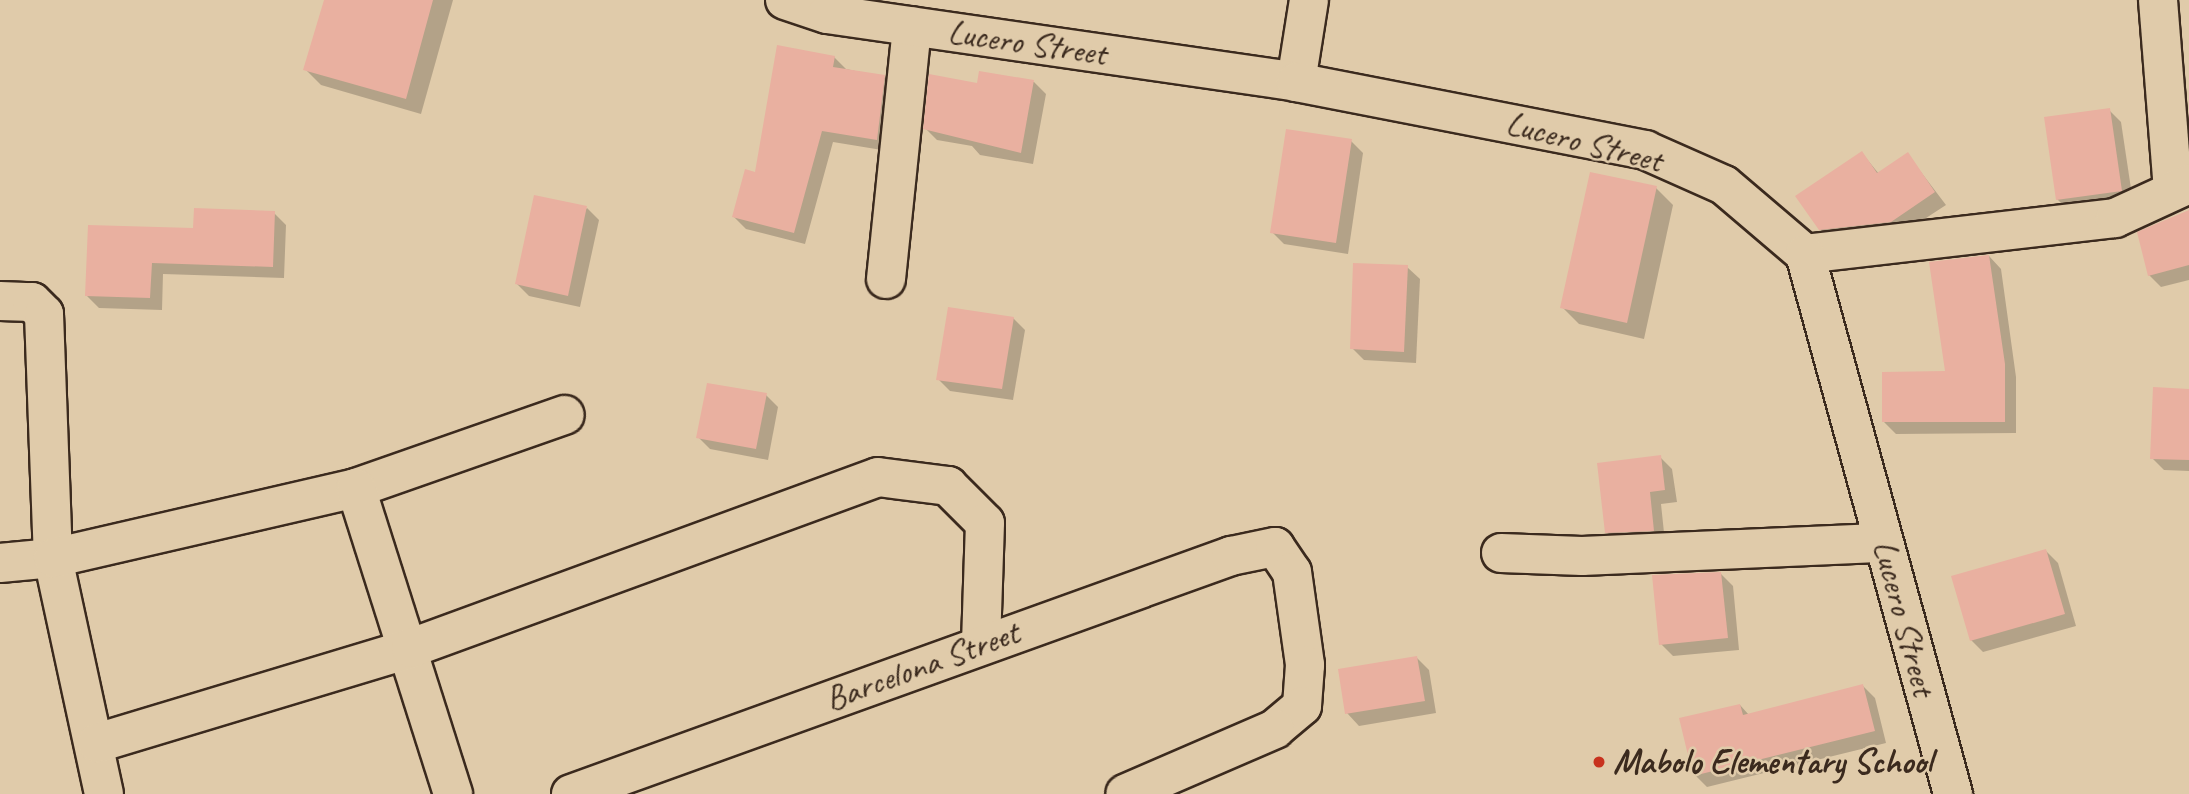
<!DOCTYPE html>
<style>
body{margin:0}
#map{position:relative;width:2189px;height:794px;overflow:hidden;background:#e0cbaa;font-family:Caveat,sans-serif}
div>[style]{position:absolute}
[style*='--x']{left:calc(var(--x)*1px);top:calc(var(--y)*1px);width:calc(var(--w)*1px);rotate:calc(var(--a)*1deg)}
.shadow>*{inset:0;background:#0003}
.building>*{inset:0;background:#e9b0a0}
.roads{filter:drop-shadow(2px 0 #3b2a1e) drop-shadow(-2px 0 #3b2a1e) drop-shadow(0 2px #3b2a1e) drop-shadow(0 -2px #3b2a1e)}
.minor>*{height:38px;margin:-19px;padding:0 19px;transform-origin:19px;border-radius:19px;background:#e0cbaa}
.tertiary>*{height:38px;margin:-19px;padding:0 19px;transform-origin:19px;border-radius:19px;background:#e0cbaa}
.dots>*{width:19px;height:19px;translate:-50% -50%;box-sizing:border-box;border:4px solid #e0cbaa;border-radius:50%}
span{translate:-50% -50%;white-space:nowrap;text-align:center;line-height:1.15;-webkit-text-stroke:5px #e0cbaa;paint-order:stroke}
.street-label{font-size:35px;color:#3b2a1e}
.poi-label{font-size:35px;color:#3b2a1e;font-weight:700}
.left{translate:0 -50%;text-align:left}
</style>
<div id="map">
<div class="shadow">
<div style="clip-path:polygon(325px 0,453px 0,421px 114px,321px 85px,305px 69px)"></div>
<div style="clip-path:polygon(834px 57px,846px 69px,884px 77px,896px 89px,888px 151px,833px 142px,805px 244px,746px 229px,734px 217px)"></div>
<div style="clip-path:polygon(980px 73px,1034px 82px,1046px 94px,1033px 164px,980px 155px,972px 146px,937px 140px,925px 128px,978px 85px)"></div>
<div style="clip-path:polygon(2109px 110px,2121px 122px,2133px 202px,2069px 211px,2057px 199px)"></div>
<div style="clip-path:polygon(1351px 141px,1363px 153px,1348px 254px,1284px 244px,1272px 232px)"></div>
<div style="clip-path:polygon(1862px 153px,1879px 174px,1908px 155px,1946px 205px,1903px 233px,1832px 242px,1820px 229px)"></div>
<div style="clip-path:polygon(1656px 188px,1673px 205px,1644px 339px,1579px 324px,1562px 307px)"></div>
<div style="clip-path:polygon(587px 208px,599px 220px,580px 307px,529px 296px,517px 284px)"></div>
<div style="clip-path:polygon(2189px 212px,2189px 280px,2161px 287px,2149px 275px)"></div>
<div style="clip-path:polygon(274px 213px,286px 225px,284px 278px,163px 274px,162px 310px,99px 308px,87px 296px,195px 230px)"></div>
<div style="clip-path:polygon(1989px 256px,2001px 269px,2016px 377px,2016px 433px,1896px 434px,1884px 422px,1947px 373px)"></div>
<div style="clip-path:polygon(1407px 267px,1420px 279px,1416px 363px,1364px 360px,1352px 348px)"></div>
<div style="clip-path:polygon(1013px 318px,1025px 330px,1013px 400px,950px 391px,938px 379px)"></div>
<div style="clip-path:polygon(2189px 390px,2189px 471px,2164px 470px,2152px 458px)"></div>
<div style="clip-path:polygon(766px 395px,778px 407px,768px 460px,710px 449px,698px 437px)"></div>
<div style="clip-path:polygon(1660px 457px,1672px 469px,1677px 502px,1661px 504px,1665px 542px,1619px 544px,1607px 532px)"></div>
<div style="clip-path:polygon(2046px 551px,2058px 563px,2076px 626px,1983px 652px,1971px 640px)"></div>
<div style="clip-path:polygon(1721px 574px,1733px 586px,1739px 650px,1673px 656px,1661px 644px)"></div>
<div style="clip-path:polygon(1417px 658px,1429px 670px,1436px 713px,1359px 726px,1347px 713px)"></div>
<div style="clip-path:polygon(1863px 686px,1875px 698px,1886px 743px,1707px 787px,1695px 775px,1740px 705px,1749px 715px)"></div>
</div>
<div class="building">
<div style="clip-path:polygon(324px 0,433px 0,406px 99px,303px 70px)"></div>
<div style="clip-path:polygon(777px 45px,835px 56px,833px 67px,885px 75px,877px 140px,822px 131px,794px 233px,732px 217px,745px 169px,755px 172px)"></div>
<div style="clip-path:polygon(979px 71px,1034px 80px,1021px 153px,923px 129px,929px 74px,977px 83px)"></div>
<div style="clip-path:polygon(2110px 108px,2122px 191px,2056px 200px,2044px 117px)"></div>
<div style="clip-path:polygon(1286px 129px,1352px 139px,1336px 243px,1270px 233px)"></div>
<div style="clip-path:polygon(1862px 151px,1877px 173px,1908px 152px,1935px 192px,1891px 222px,1819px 230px,1795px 196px)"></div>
<div style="clip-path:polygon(1590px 172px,1657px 186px,1627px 323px,1560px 308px)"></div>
<div style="clip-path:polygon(534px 195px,587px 206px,568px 296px,515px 284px)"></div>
<div style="clip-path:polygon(194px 208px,275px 211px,273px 267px,152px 263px,150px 298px,85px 296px,88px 225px,193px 228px)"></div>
<div style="clip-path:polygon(2189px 210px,2189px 265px,2148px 276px,2137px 232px)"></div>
<div style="clip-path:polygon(1989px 255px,2005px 364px,2005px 422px,1882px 422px,1882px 372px,1945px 371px,1929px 262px)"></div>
<div style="clip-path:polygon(1353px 263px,1408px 265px,1404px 352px,1350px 349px)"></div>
<div style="clip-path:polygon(948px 307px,1014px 317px,1002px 389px,936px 380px)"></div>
<div style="clip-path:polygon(707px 383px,767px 393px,756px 449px,696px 438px)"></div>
<div style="clip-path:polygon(2153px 387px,2189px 389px,2189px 460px,2150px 459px)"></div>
<div style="clip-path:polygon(1661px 455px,1665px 490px,1650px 492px,1654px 531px,1605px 533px,1597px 463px)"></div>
<div style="clip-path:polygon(2046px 549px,2065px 614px,1970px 641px,1951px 576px)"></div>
<div style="clip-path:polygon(1721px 572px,1728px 638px,1659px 645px,1652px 575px)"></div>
<div style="clip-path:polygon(1417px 656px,1425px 701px,1345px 714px,1338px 669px)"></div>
<div style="clip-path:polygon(1863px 684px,1875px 731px,1693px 776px,1679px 718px,1740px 704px,1743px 715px)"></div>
</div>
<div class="roads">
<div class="minor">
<div style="--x:2158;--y:0;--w:191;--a:85.5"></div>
<div style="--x:1296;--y:82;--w:83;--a:-81"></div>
<div style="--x:1805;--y:254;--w:312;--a:-6.6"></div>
<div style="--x:2115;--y:218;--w:81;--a:-24.7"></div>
<div style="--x:886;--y:279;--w:254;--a:-84.1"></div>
<div style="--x:0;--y:301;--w:32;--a:2"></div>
<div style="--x:32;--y:302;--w:17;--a:45"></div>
<div style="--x:44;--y:314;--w:244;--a:87.9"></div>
<div style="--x:53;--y:558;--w:241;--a:77.8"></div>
<div style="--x:356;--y:488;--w:221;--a:-19.3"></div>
<div style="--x:1501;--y:553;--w:81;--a:2.1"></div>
<div style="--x:1582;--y:556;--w:302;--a:-2.5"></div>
<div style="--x:0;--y:563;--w:53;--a:-5.4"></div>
<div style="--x:53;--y:558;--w:311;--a:-13"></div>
<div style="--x:356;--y:488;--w:321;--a:72.4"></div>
<div style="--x:97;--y:743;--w:328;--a:-16.8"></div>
<div style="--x:411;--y:648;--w:497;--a:-20.1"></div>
<div style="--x:878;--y:477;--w:71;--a:7.3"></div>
<div style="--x:948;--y:486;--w:52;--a:45"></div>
<div style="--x:985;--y:523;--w:121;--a:91.9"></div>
<div style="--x:571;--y:794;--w:702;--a:-19.83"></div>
<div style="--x:1231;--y:556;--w:45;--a:-11.6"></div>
<div style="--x:1275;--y:547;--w:30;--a:56"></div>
<div style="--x:1292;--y:572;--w:94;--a:82"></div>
<div style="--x:1305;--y:665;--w:41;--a:94.2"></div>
<div style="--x:1302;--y:706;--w:35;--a:140"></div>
<div style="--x:1275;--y:729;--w:163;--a:156.6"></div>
</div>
<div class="tertiary">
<div style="--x:785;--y:0;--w:44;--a:18.4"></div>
<div style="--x:827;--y:14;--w:474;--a:8.2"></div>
<div style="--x:1296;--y:82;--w:356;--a:11"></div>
<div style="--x:1645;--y:150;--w:86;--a:23.9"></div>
<div style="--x:1724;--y:185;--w:106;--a:40.4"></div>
<div style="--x:1805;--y:254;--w:560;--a:74.67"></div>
</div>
</div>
<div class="dots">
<div style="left:1599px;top:762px;background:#c8321e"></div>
</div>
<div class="street-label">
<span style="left:1027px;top:43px;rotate:8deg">Lucero Street</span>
<span style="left:1584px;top:142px;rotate:14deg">Lucero Street</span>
<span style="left:1904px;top:618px;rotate:75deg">Lucero Street</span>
<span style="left:922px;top:666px;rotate:-20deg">Barcelona Street</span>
</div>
<div class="poi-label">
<span class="left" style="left:1613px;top:762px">Mabolo Elementary School</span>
</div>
</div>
